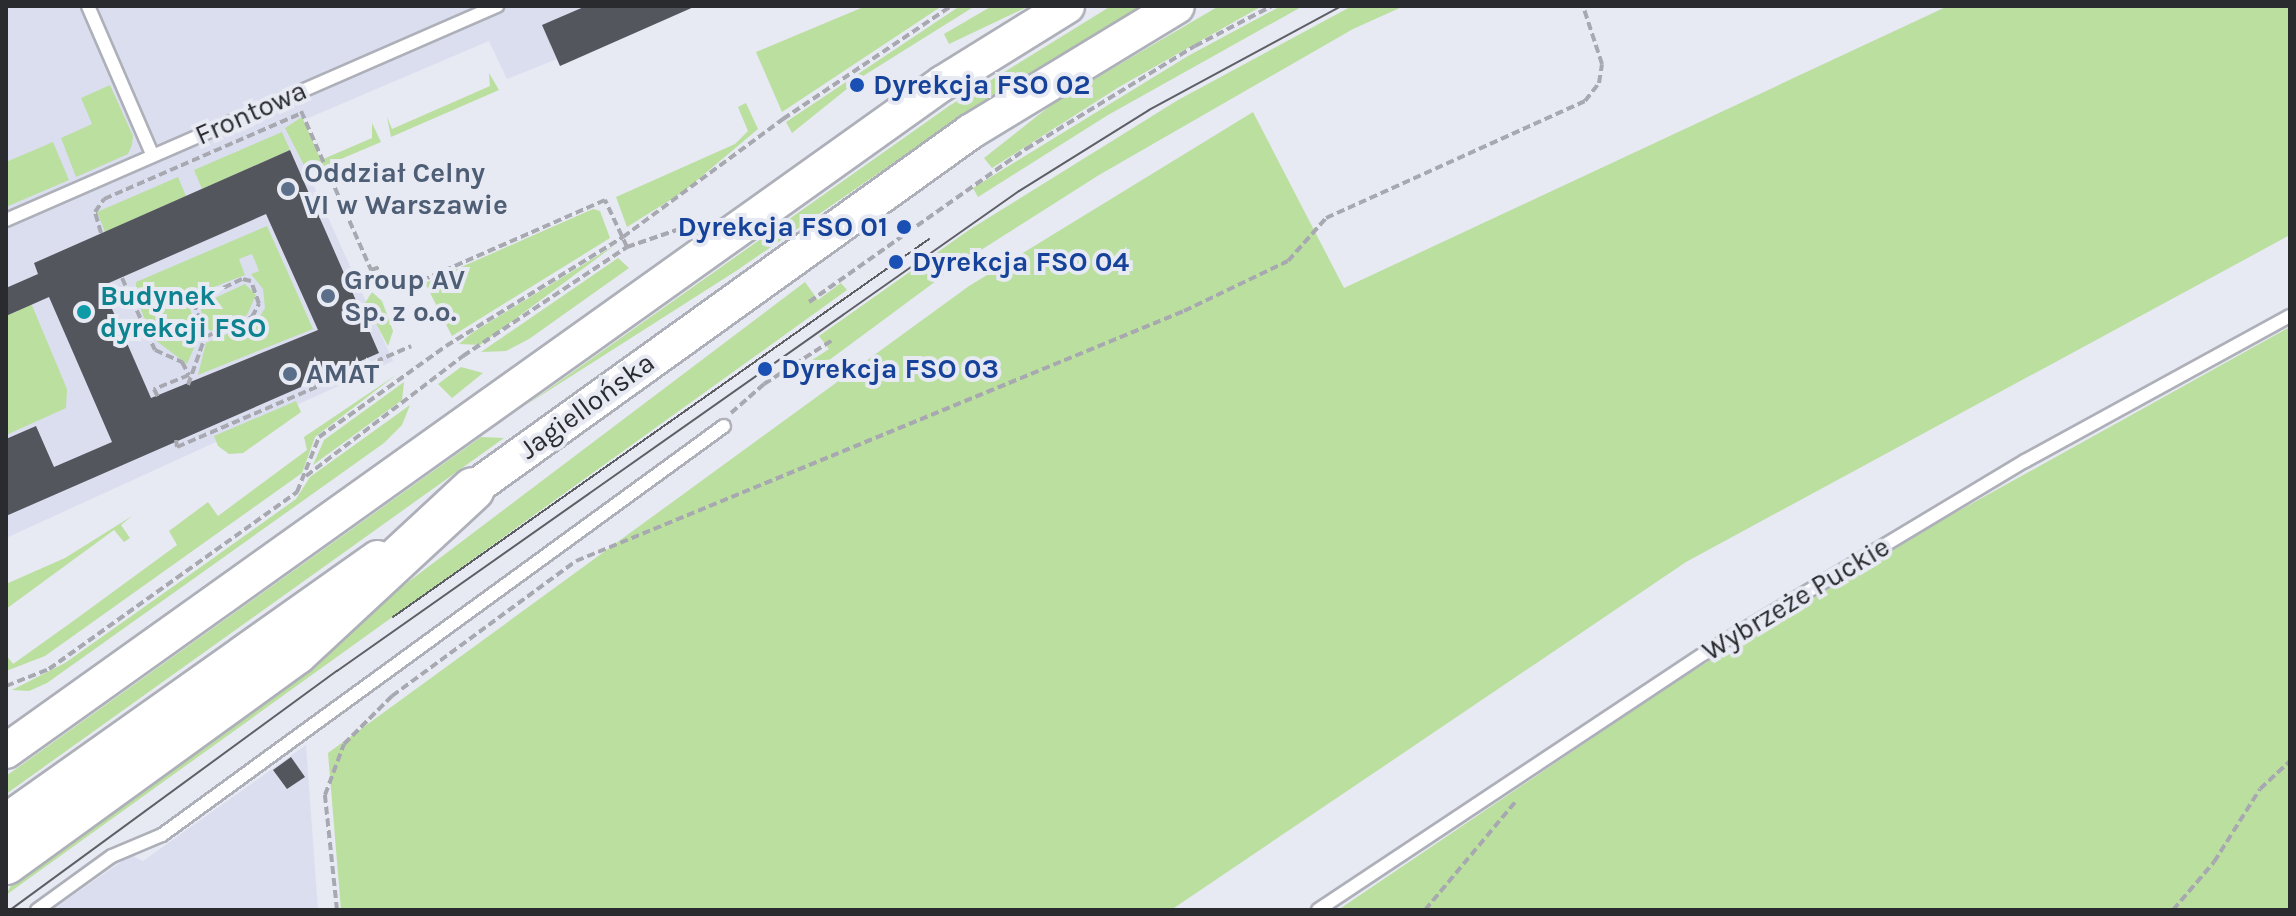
<!DOCTYPE html>
<meta charset="utf-8">
<style>
body{margin:0}
#map{position:relative;width:2296px;height:916px;overflow:hidden;background:#e7e9f3;font-family:Karla,sans-serif}
div>[style]{position:absolute}
[style*='--x']{left:calc(var(--x)*1px);top:calc(var(--y)*1px);width:calc(var(--w)*1px);rotate:calc(var(--a)*1deg)}
.built>*{inset:0;background:#dbdeef}
.green>*{inset:0;background:#bbdf9f}
.building>*{inset:0;background:#54565e}
.path>*{height:4px;margin-top:-2px;transform-origin:0;background:repeating-linear-gradient(90deg,#a7a8b0 0 8px,transparent 0 12px)}
.roads{filter:drop-shadow(2px 0 #aeb0b9) drop-shadow(-2px 0 #aeb0b9) drop-shadow(0 2px #aeb0b9) drop-shadow(0 -2px #aeb0b9)}
.lane>*{height:12px;margin:-6px;padding:0 6px;transform-origin:6px;border-radius:6px;background:#fff}
.secondary>*{height:34px;margin:-17px;padding:0 17px;transform-origin:17px;border-radius:17px;background:#fff}
.highway>*{height:42px;margin:-21px;padding:0 21px;transform-origin:21px;border-radius:21px;background:#fff}
.tram>*{height:2px;margin:-1px;padding:0 1px;transform-origin:1px;border-radius:1px;background:#5e5f65}
.dots>*{width:22px;height:22px;translate:-50% -50%;box-sizing:border-box;border:4px solid #e7e9f3;border-radius:50%}
span{translate:-50% -50%;white-space:nowrap;text-align:center;line-height:1.15;-webkit-text-stroke:8px #e7e9f3;paint-order:stroke}
.transit-label{font-size:28px;color:#164399;font-weight:700}
.left{translate:0 -50%;text-align:left}
.right{translate:-100% -50%;text-align:right}
.street-label{font-size:28px;color:#2a2b2f}
.service-label{font-size:28px;color:#4e5e75;font-weight:700}
.culture-label{font-size:28px;color:#0d838f;font-weight:700}
.frame{position:absolute;inset:0;border:8px solid #2a2b2f;pointer-events:none}
</style>
<div id="map">
<div class="built">
<div style="clip-path:polygon(6px 6px,691px 6px,507px 79px,489px 41px,287px 127px,393px 361px,6px 538px)"></div>
<div style="clip-path:polygon(306px 745px,318px 910px,52px 910px,131px 855px,143px 861px)"></div>
</div>
<div class="green">
<div style="clip-path:polygon(866px 6px,942px 6px,782px 112px,756px 52px)"></div>
<div style="clip-path:polygon(960px 6px,975px 6px,863px 76px,792px 133px,786px 122px)"></div>
<div style="clip-path:polygon(992px 6px,1029px 6px,949px 44px,944px 34px)"></div>
<div style="clip-path:polygon(1111px 6px,1141px 6px,979px 104px,736px 271px,526px 405px,949px 106px)"></div>
<div style="clip-path:polygon(1219px 6px,1262px 6px,1119px 87px,992px 168px,984px 158px,1055px 102px)"></div>
<div style="clip-path:polygon(1281px 6px,1303px 6px,1108px 115px,978px 197px,973px 188px,1188px 56px)"></div>
<div style="clip-path:polygon(1352px 6px,1404px 6px,1353px 29px,1099px 175px,959px 264px,809px 375px,803px 366px,829px 349px,819px 336px,969px 230px,1178px 100px)"></div>
<div style="clip-path:polygon(1948px 6px,2290px 6px,2290px 235px,1686px 562px,1171px 910px,341px 910px,328px 753px,969px 286px,1253px 112px,1344px 288px)"></div>
<div style="clip-path:polygon(489px 73px,499px 90px,391px 137px,387px 117px,392px 129px,490px 86px)"></div>
<div style="clip-path:polygon(110px 85px,133px 136px,132px 145px,128px 154px,76px 177px,61px 138px,92px 124px,81px 98px)"></div>
<div style="clip-path:polygon(746px 103px,758px 129px,683px 192px,627px 227px,616px 197px,735px 144px,748px 131px,738px 107px)"></div>
<div style="clip-path:polygon(302px 117px,321px 160px,372px 138px,372px 123px,381px 142px,308px 173px,285px 128px)"></div>
<div style="clip-path:polygon(282px 132px,290px 150px,202px 189px,194px 170px)"></div>
<div style="clip-path:polygon(53px 142px,69px 180px,6px 207px,6px 162px)"></div>
<div style="clip-path:polygon(178px 177px,186px 196px,105px 232px,97px 212px)"></div>
<div style="clip-path:polygon(593px 209px,600px 211px,610px 238px,452px 336px,425px 283px)"></div>
<div style="clip-path:polygon(267px 226px,313px 329px,198px 375px,206px 343px,257px 321px,265px 308px,263px 289px,251px 274px,259px 271px,252px 254px,239px 259px,245px 275px,206px 290px,188px 304px,200px 334px,187px 364px,151px 337px,136px 296px,136px 282px)"></div>
<div style="clip-path:polygon(615px 245px,480px 345px,459px 344px,472px 333px)"></div>
<div style="clip-path:polygon(618px 258px,629px 268px,529px 339px,506px 351px,481px 352px)"></div>
<div style="clip-path:polygon(805px 282px,818px 300px,841px 283px,847px 290px,6px 895px,14px 880px)"></div>
<div style="clip-path:polygon(245px 284px,256px 295px,247px 315px,211px 331px,204px 326px,200px 305px)"></div>
<div style="clip-path:polygon(26px 291px,67px 389px,66px 408px,6px 435px,6px 316px,18px 311px,12px 296px)"></div>
<div style="clip-path:polygon(372px 292px,382px 301px,393px 331px,388px 346px,365px 303px)"></div>
<div style="clip-path:polygon(2290px 327px,2290px 910px,1338px 910px,1681px 678px,1944px 519px)"></div>
<div style="clip-path:polygon(461px 367px,483px 373px,452px 398px,438px 384px)"></div>
<div style="clip-path:polygon(396px 375px,315px 437px,302px 473px,45px 656px,6px 671px,6px 655px,13px 664px,76px 619px,177px 545px,169px 531px,208px 502px,218px 516px,307px 450px,304px 437px)"></div>
<div style="clip-path:polygon(404px 382px,402px 400px,313px 465px,324px 440px)"></div>
<div style="clip-path:polygon(296px 401px,301px 412px,243px 453px,229px 454px,218px 446px,214px 436px)"></div>
<div style="clip-path:polygon(410px 405px,402px 425px,384px 443px,47px 683px,29px 691px,12px 690px,65px 663px,212px 559px,296px 499px,310px 477px)"></div>
<div style="clip-path:polygon(481px 437px,504px 438px,6px 794px,6px 776px)"></div>
<div style="clip-path:polygon(132px 516px,121px 525px,130px 538px,124px 542px,114px 530px,6px 609px,6px 584px,65px 558px)"></div>
</div>
<div class="building">
<div style="clip-path:polygon(586px 6px,696px 6px,560px 66px,542px 25px)"></div>
<div style="clip-path:polygon(evenodd,290px 150px,379px 353px,6px 516px,6px 439px,36px 426px,54px 467px,112px 442px,49px 297px,6px 316px,6px 288px,38px 274px,34px 263px,290px 150px,266px 214px,318px 330px,151px 398px,102px 286px,266px 214px)"></div>
<div style="clip-path:polygon(291px 757px,305px 777px,287px 789px,273px 770px)"></div>
</div>
<div class="path">
<div style="--x:301;--y:111;--w:174;--a:66.2"></div>
<div style="--x:371;--y:270;--w:9;--a:-18"></div>
<div style="--x:101;--y:233;--w:22;--a:-106"></div>
<div style="--x:95;--y:212;--w:16;--a:-55"></div>
<div style="--x:104;--y:199;--w:216;--a:-23.5"></div>
<div style="--x:627;--y:247;--w:71;--a:-18.9"></div>
<div style="--x:122;--y:278;--w:79;--a:65.4"></div>
<div style="--x:155;--y:350;--w:30;--a:24"></div>
<div style="--x:182;--y:362;--w:15;--a:62"></div>
<div style="--x:189;--y:375;--w:38;--a:158"></div>
<div style="--x:154;--y:389;--w:9;--a:63"></div>
<div style="--x:809;--y:302;--w:266;--a:-35.2"></div>
<div style="--x:1026;--y:149;--w:198;--a:-31.4"></div>
<div style="--x:1195;--y:46;--w:87;--a:-27.5"></div>
<div style="--x:188;--y:385;--w:51;--a:-70.5"></div>
<div style="--x:205;--y:337;--w:51;--a:-23.1"></div>
<div style="--x:252;--y:317;--w:15;--a:-62"></div>
<div style="--x:259;--y:304;--w:24;--a:-109"></div>
<div style="--x:251;--y:281;--w:9;--a:-167"></div>
<div style="--x:242;--y:279;--w:53;--a:154.4"></div>
<div style="--x:194;--y:302;--w:37;--a:73"></div>
<div style="--x:731;--y:413;--w:44;--a:-41.3"></div>
<div style="--x:764;--y:384;--w:83;--a:-32.7"></div>
<div style="--x:176;--y:440;--w:7;--a:82"></div>
<div style="--x:177;--y:447;--w:255;--a:-23.3"></div>
<div style="--x:306;--y:476;--w:198;--a:-37.4"></div>
<div style="--x:463;--y:356;--w:197;--a:-33.6"></div>
<div style="--x:627;--y:247;--w:52;--a:-115.1"></div>
<div style="--x:605;--y:200;--w:194;--a:156.3"></div>
<div style="--x:6;--y:686;--w:46;--a:-21.6"></div>
<div style="--x:49;--y:669;--w:305;--a:-35.5"></div>
<div style="--x:297;--y:492;--w:59;--a:-68.2"></div>
<div style="--x:319;--y:437;--w:156;--a:-35.6"></div>
<div style="--x:446;--y:346;--w:208;--a:-31.6"></div>
<div style="--x:623;--y:237;--w:199;--a:-36.4"></div>
<div style="--x:783;--y:119;--w:202;--a:-33.9"></div>
<div style="--x:337;--y:910;--w:116;--a:-96"></div>
<div style="--x:325;--y:795;--w:54;--a:-69.6"></div>
<div style="--x:344;--y:744;--w:68;--a:-45"></div>
<div style="--x:392;--y:696;--w:228;--a:-36.3"></div>
<div style="--x:576;--y:561;--w:657;--a:-22.35"></div>
<div style="--x:1184;--y:311;--w:115;--a:-25.7"></div>
<div style="--x:1288;--y:261;--w:57;--a:-48.5"></div>
<div style="--x:1326;--y:218;--w:284;--a:-24.3"></div>
<div style="--x:1585;--y:101;--w:23;--a:-52"></div>
<div style="--x:1599;--y:83;--w:19;--a:-81"></div>
<div style="--x:1602;--y:64;--w:61;--a:-108.1"></div>
<div style="--x:1425;--y:910;--w:142;--a:-50.1"></div>
<div style="--x:2173;--y:910;--w:63;--a:-49.5"></div>
<div style="--x:2214;--y:862;--w:86;--a:-57.8"></div>
<div style="--x:2260;--y:789;--w:41;--a:-43"></div>
</div>
<div class="roads">
<div class="lane">
<div style="--x:88;--y:6;--w:163;--a:66.6"></div>
<div style="--x:6;--y:220;--w:536;--a:-23.55"></div>
<div style="--x:37;--y:910;--w:92;--a:-35.8"></div>
<div style="--x:112;--y:856;--w:54;--a:-22.8"></div>
<div style="--x:162;--y:835;--w:695;--a:-36.05"></div>
<div style="--x:1318;--y:910;--w:465;--a:-33.6"></div>
<div style="--x:1705;--y:653;--w:373;--a:-31"></div>
<div style="--x:2025;--y:461;--w:302;--a:-28.7"></div>
</div>
<div class="secondary">
<div style="--x:452;--y:504;--w:638;--a:-35.68"></div>
<div style="--x:970;--y:132;--w:242;--a:-31.3"></div>
<div style="--x:6;--y:751;--w:1151;--a:-35.49"></div>
<div style="--x:943;--y:83;--w:146;--a:-31.8"></div>
<div style="--x:6;--y:821;--w:455;--a:-35.3"></div>
</div>
<div class="highway">
<div style="--x:6;--y:863;--w:358;--a:-35.9"></div>
<div style="--x:296;--y:653;--w:241;--a:-42.8"></div>
</div>
</div>
<div class="tram">
<div style="--x:393;--y:617;--w:656;--a:-35.19"></div>
<div style="--x:10;--y:910;--w:405;--a:-36.2"></div>
<div style="--x:337;--y:671;--w:834;--a:-35.14"></div>
<div style="--x:1019;--y:191;--w:153;--a:-31.9"></div>
<div style="--x:1149;--y:110;--w:218;--a:-28.4"></div>
</div>
<div class="dots">
<div style="left:857px;top:85px;background:#1a4fb4"></div>
<div style="left:288px;top:189px;background:#5c6f8a"></div>
<div style="left:904px;top:227px;background:#1a4fb4"></div>
<div style="left:896px;top:262px;background:#1a4fb4"></div>
<div style="left:328px;top:296px;background:#5c6f8a"></div>
<div style="left:84px;top:312px;background:#0f9aa8"></div>
<div style="left:765px;top:369px;background:#1a4fb4"></div>
<div style="left:290px;top:374px;background:#5c6f8a"></div>
</div>
<div class="transit-label">
<span class="left" style="left:873px;top:85px">Dyrekcja FSO 02</span>
<span class="right" style="left:888px;top:227px">Dyrekcja FSO 01</span>
<span class="left" style="left:912px;top:262px">Dyrekcja FSO 04</span>
<span class="left" style="left:781px;top:369px">Dyrekcja FSO 03</span>
</div>
<div class="street-label">
<span style="left:251px;top:113px;rotate:-24deg">Frontowa</span>
<span style="left:587px;top:406px;rotate:-36deg">Jagiellońska</span>
<span style="left:1796px;top:599px;rotate:-31deg">Wybrzeże Puckie</span>
</div>
<div class="service-label">
<span class="left" style="left:304px;top:189px">Oddział Celny<br>VI w Warszawie</span>
<span class="left" style="left:344px;top:296px">Group AV<br>Sp. z o.o.</span>
<span class="left" style="left:306px;top:374px">AMAT</span>
</div>
<div class="culture-label">
<span class="left" style="left:100px;top:312px">Budynek<br>dyrekcji FSO</span>
</div>
<div class="frame"></div>
</div>
